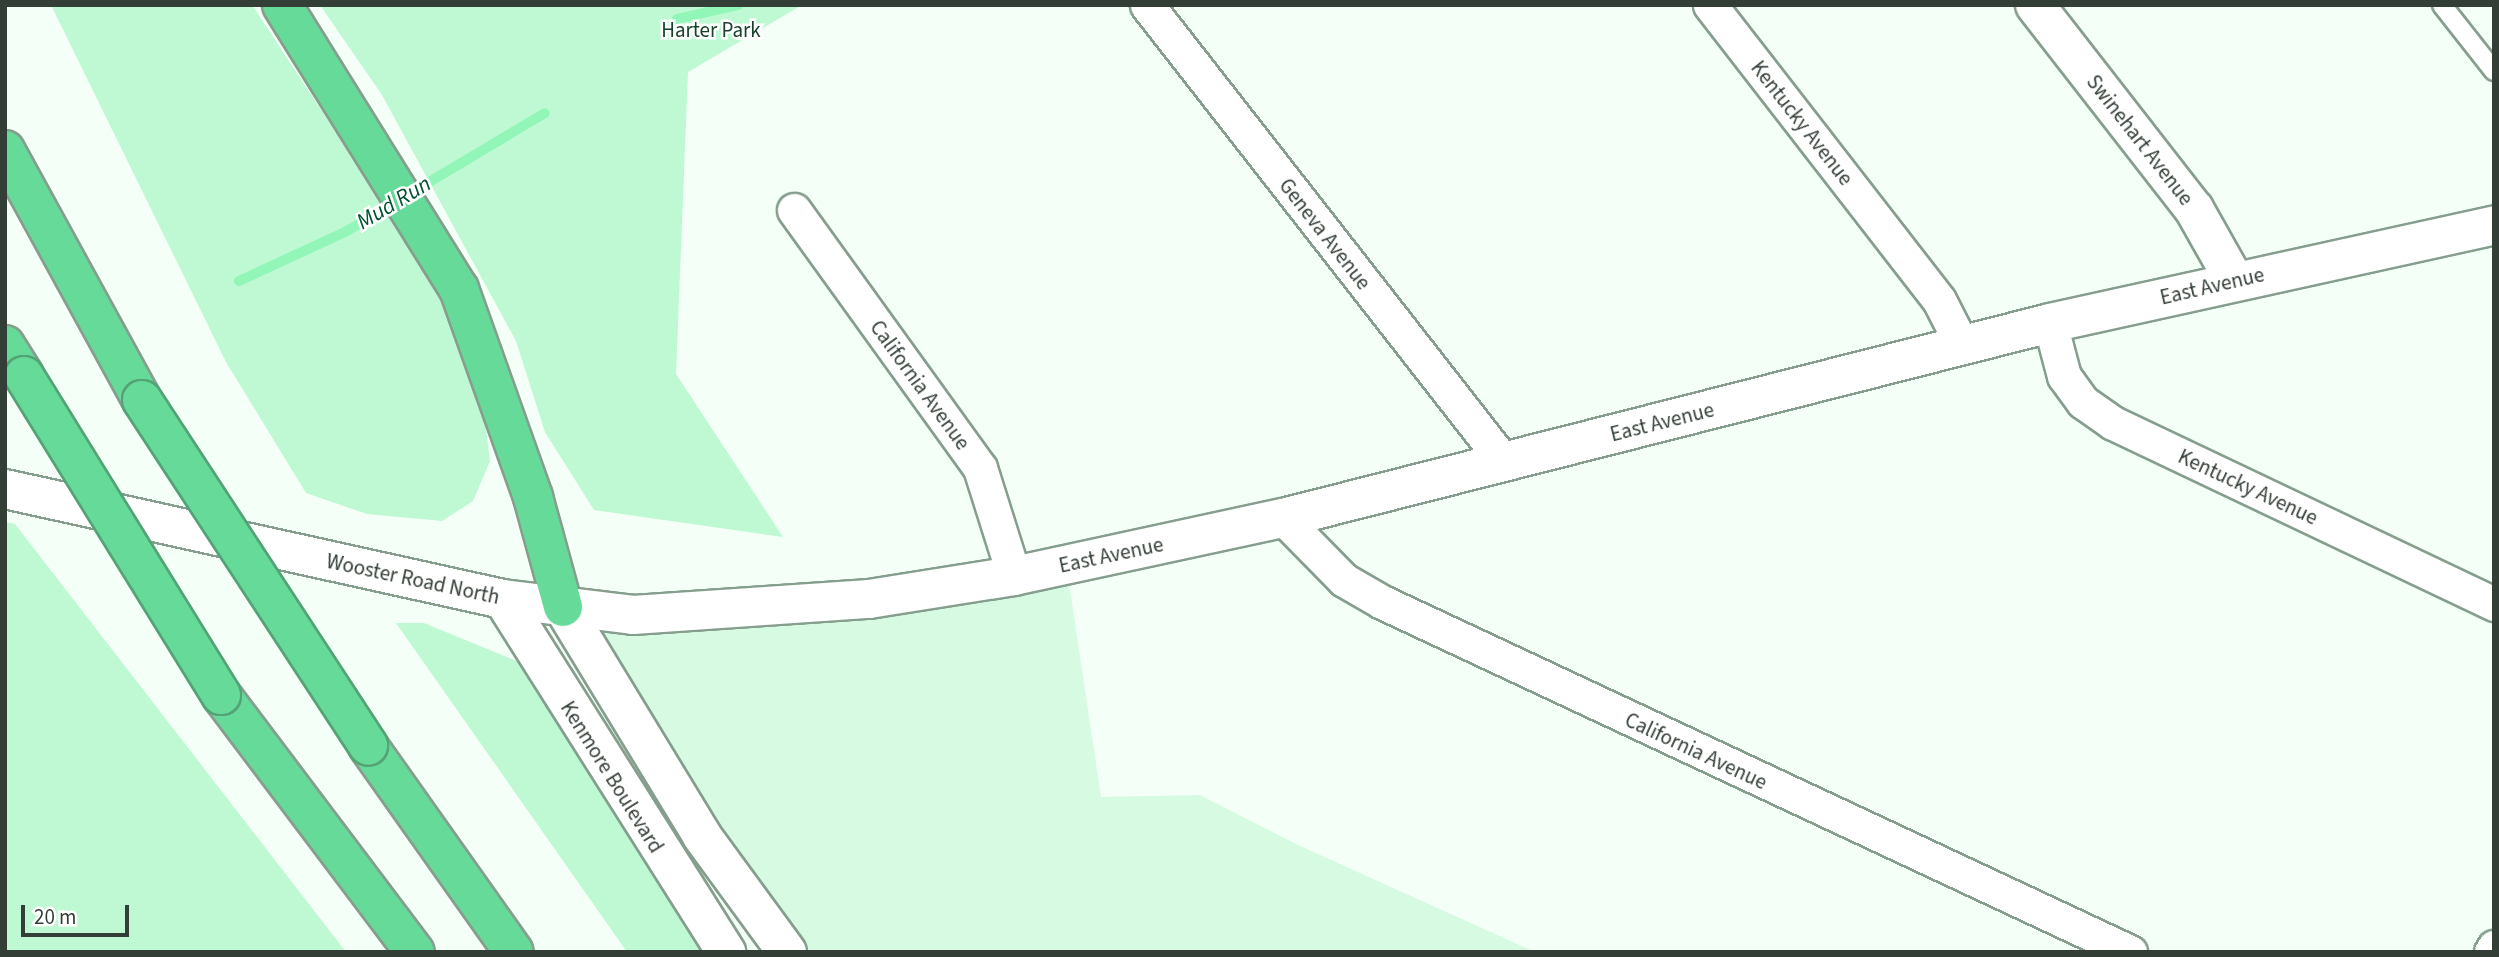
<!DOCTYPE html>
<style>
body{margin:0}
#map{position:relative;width:2499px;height:957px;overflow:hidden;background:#f4fff7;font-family:"Source Sans 3",sans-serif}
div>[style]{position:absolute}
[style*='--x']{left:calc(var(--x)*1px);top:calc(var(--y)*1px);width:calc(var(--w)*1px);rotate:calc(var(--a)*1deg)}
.built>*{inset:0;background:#d7fae3}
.green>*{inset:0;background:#bef9d3}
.stream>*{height:10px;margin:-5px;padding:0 5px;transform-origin:5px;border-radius:5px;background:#92f6b9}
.roads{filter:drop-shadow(2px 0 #859e8d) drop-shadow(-2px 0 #859e8d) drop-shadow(0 2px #859e8d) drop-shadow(0 -2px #859e8d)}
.service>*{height:18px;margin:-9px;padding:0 9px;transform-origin:9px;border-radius:9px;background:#fff}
.minor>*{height:33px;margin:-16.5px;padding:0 16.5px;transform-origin:16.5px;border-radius:16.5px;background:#fff}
.tertiary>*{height:38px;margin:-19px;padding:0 19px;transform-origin:19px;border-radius:19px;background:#fff}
.secondary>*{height:38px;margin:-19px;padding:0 19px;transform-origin:19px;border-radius:19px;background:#fff}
.motorway>*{height:38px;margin:-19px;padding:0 19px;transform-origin:19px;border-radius:19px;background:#66da98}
.bridges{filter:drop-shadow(2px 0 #54a376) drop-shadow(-2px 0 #54a376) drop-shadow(0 2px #54a376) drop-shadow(0 -2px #54a376)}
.motorway-bridge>*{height:38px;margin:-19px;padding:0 19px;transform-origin:19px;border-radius:19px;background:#66da98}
span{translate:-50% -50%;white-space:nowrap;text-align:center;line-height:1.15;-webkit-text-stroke:5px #fff;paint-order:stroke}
.park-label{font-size:21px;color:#17412a}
.street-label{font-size:21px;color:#333e36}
.water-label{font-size:23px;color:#00522d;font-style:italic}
.frame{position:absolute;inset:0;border:7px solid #333e36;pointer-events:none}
.scale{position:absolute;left:21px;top:905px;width:108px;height:32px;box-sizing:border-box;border:4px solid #333e36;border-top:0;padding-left:9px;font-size:21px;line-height:24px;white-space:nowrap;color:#333e36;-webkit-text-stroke:5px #fff;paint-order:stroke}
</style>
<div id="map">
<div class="built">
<div style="clip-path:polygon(1068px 576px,1101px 797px,1200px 795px,1298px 845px,1535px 952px,803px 952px,764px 908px,581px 618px)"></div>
</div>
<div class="green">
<div style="clip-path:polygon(51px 5px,252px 5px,429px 273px,483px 405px,490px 461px,473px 501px,442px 521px,367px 514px,306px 493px,226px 362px)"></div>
<div style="clip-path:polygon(320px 5px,802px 5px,688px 72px,676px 374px,783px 537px,594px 510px,545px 432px,516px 341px,382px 95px)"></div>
<div style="clip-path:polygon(5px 522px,15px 524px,346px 952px,5px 952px)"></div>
<div style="clip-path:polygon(396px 623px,424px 623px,524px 664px,719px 952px,627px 952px)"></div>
</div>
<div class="stream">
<div style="--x:677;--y:19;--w:63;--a:-12.9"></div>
<div style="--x:239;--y:281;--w:119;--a:-24.8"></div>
<div style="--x:347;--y:231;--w:230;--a:-30.8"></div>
</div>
<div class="roads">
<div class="service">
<div style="--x:2442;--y:5;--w:84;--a:51.8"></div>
</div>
<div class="minor">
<div style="--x:1147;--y:5;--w:580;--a:52"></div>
<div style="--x:1710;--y:5;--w:373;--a:52.2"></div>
<div style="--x:1939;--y:300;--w:34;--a:63"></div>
<div style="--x:1954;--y:330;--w:18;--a:90"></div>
<div style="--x:794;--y:210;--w:318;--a:54.2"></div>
<div style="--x:980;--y:468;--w:113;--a:72.5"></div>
<div style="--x:2050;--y:323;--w:55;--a:75.2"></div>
<div style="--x:2064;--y:376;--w:32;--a:54"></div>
<div style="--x:2083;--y:402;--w:37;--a:35"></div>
<div style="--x:2113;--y:423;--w:422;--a:25.4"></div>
<div style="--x:1283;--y:518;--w:87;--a:45.5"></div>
<div style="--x:1344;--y:580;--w:44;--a:30.1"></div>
<div style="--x:1382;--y:602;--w:826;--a:25.08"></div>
<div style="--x:2491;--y:952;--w:6;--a:-59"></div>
</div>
<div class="tertiary">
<div style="--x:2035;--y:5;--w:259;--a:52.1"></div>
<div style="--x:2194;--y:209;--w:81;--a:60.6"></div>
</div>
<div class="secondary">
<div style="--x:5;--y:489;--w:510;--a:12.46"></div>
<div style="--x:503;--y:599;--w:131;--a:7"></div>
<div style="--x:633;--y:615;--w:237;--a:-3.9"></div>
<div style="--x:869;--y:599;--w:147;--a:-9"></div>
<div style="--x:1014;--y:576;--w:275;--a:-12.2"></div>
<div style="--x:1283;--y:518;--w:791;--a:-14.26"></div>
<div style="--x:2050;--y:323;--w:455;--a:-12.4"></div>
<div style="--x:503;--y:599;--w:418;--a:57.7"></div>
<div style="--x:563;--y:607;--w:268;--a:58.7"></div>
<div style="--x:702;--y:836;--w:144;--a:53.8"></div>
</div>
<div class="motorway">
<div style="--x:282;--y:5;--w:335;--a:58.1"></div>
<div style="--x:459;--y:289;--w:221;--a:70.4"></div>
<div style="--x:533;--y:497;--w:114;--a:74.7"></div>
<div style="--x:5;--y:150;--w:285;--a:61.3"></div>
<div style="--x:5;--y:345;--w:36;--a:58"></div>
<div style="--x:221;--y:695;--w:322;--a:53"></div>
<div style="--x:368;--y:746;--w:252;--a:54.7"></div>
</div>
</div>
<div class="bridges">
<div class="motorway-bridge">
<div style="--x:24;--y:376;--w:375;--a:58.3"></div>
<div style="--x:142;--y:400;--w:413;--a:56.8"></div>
</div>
</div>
<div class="park-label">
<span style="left:711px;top:30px">Harter Park</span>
</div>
<div class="street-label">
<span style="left:1802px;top:123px;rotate:52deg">Kentucky Avenue</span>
<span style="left:2140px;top:140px;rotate:52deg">Swinehart Avenue</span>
<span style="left:1325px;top:234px;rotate:52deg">Geneva Avenue</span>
<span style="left:2212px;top:286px;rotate:-13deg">East Avenue</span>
<span style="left:920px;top:385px;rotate:54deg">California Avenue</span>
<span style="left:1662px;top:422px;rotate:-14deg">East Avenue</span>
<span style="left:2248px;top:487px;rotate:25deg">Kentucky Avenue</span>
<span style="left:1111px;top:555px;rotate:-12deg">East Avenue</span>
<span style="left:413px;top:579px;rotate:12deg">Wooster Road North</span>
<span style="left:1696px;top:751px;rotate:25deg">California Avenue</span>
<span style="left:612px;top:777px;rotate:58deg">Kenmore Boulevard</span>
</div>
<div class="water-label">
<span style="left:394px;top:203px;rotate:-31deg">Mud Run</span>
</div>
<div class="frame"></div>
<div class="scale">20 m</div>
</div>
